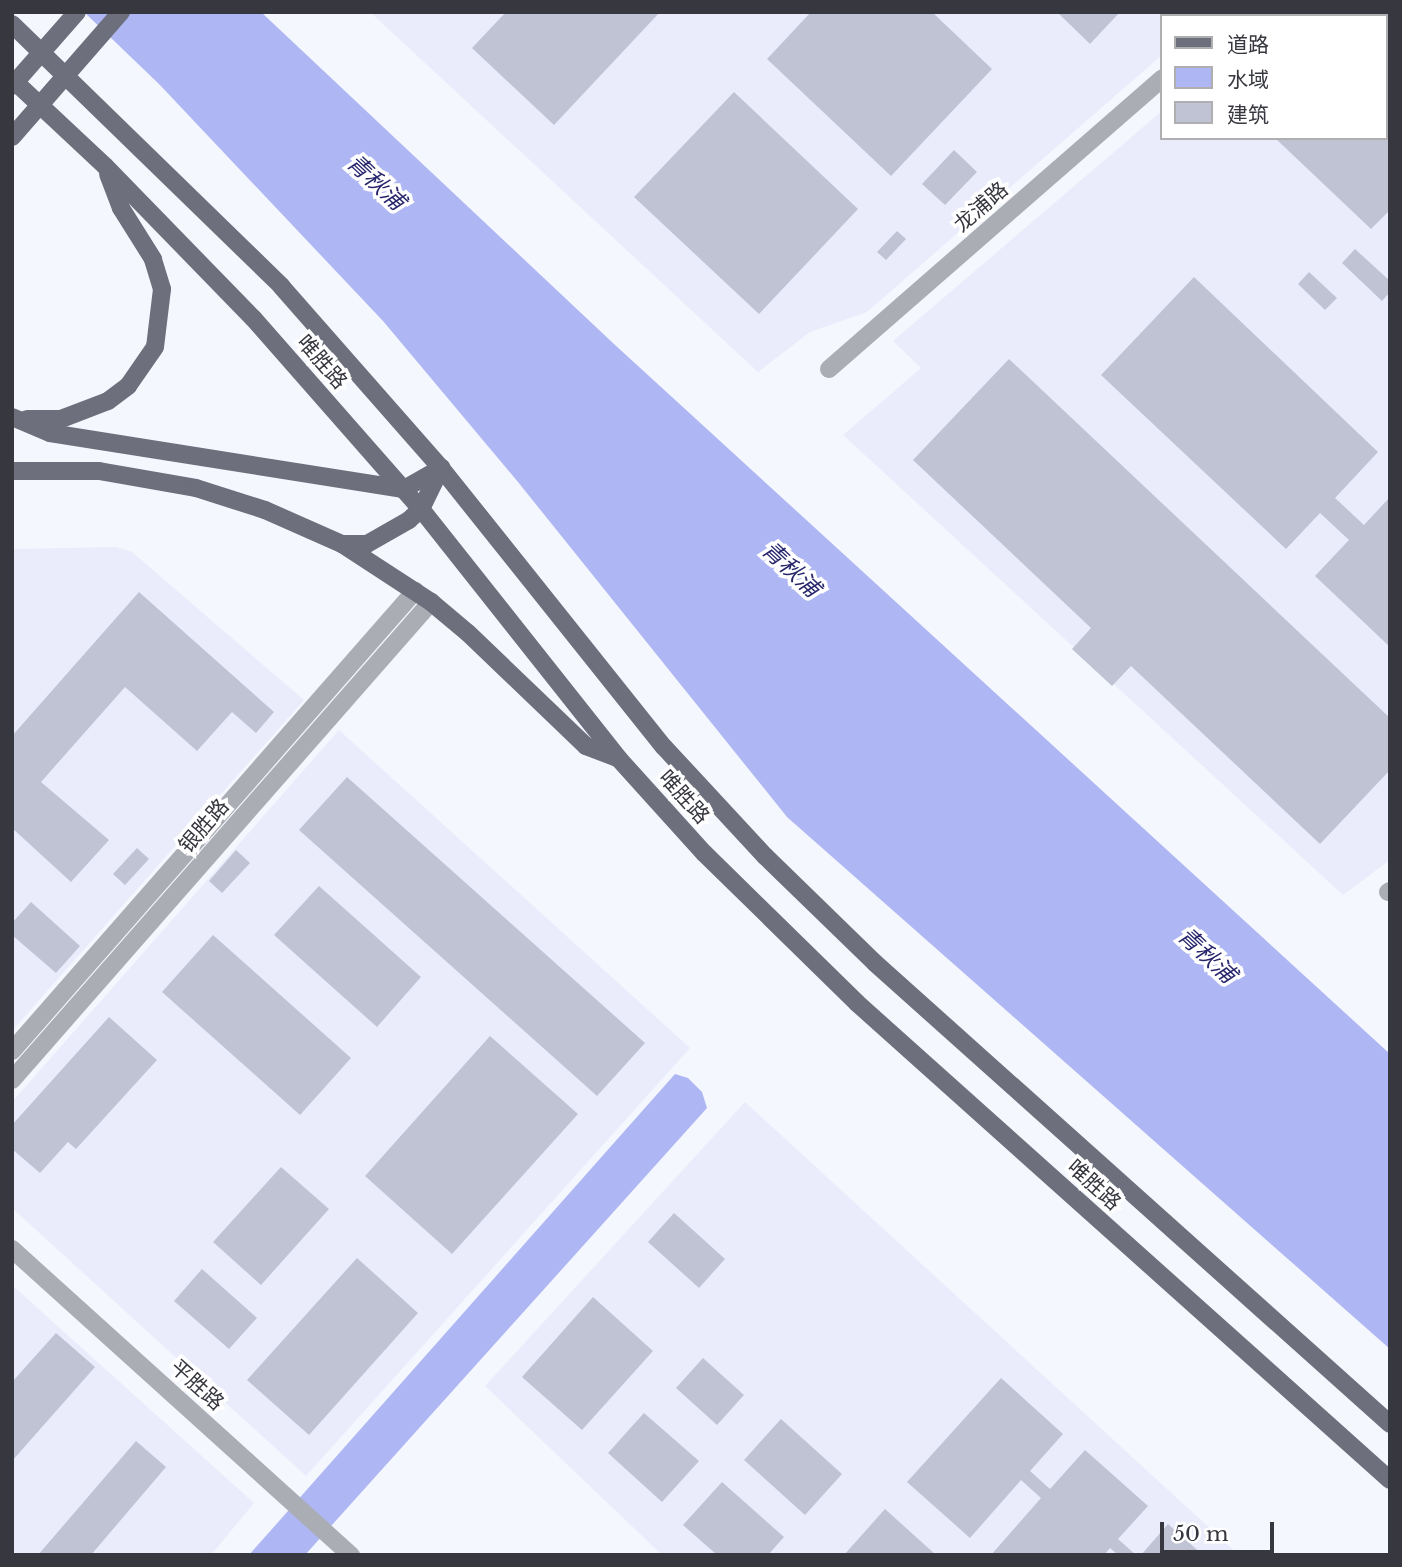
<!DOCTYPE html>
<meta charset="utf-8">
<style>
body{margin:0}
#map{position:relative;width:1402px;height:1567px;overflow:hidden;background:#f5f7fe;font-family:"Libre Baskerville","Noto Sans SC",serif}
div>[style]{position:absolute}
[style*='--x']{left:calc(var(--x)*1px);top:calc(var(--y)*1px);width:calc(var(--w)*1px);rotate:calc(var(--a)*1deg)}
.built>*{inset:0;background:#eaecfb}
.water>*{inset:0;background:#aeb7f4}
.building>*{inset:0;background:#c0c3d4}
.tertiary>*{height:18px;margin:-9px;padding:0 9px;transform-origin:9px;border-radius:9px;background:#abadb4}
.primary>*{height:18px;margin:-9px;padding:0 9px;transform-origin:9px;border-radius:9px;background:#6d6f7c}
span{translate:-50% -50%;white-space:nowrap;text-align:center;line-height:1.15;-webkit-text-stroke:7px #fff;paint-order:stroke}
.street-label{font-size:21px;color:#37383f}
.water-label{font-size:23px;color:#28266c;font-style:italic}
.frame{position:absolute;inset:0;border:14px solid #37383f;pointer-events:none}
.legend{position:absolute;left:1160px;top:14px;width:228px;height:126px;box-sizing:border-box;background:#fff;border:2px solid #afafb2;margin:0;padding:9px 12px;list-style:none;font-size:21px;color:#37383f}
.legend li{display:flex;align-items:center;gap:14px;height:35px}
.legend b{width:35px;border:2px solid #afafb2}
.scale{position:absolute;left:1160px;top:1522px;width:114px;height:32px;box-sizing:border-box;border:4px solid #37383f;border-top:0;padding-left:9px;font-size:21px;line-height:24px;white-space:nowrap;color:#37383f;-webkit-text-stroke:5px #fff;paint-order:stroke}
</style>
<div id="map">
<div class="built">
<div style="clip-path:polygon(370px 12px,1211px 12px,1162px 16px,1162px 55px,867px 312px,810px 332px,758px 372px)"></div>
<div style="clip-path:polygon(1275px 12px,1390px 12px,1390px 860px,1343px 895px,843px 435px,921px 368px,893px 341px,1162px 111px,1162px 138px,1386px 138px,1386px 16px,1271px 16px)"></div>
<div style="clip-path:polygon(12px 549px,116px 547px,132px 552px,304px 700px,12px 1031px)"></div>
<div style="clip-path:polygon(339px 730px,690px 1048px,306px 1476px,12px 1208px,12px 1102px)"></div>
<div style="clip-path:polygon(745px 1102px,1239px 1555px,662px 1555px,485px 1386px)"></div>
<div style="clip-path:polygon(12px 1285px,254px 1503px,211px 1555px,12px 1555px)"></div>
</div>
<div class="water">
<div style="clip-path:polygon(84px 12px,261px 12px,614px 344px,1390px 1054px,1390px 1349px,787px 817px,518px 482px,383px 321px,159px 84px)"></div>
<div style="clip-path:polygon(675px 1074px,688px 1078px,702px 1092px,707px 1108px,305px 1555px,249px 1555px)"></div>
</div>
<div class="building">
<div style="clip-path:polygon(506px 12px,660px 12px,554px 125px,472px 48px)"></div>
<div style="clip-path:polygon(811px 12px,932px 12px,992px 69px,891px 176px,767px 59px)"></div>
<div style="clip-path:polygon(1057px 12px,1120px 12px,1090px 44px)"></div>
<div style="clip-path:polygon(734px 92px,858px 209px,759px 314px,634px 197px)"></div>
<div style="clip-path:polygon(1275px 138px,1390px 138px,1390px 210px,1371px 229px)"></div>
<div style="clip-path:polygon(954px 150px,977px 172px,945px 205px,922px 184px)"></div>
<div style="clip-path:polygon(897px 231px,906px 239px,886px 260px,877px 252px)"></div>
<div style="clip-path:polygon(1355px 249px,1390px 281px,1390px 292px,1382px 301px,1342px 263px)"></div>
<div style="clip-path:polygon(1309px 272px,1337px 298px,1325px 310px,1298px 284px)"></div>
<div style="clip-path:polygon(1194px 277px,1378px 452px,1335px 498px,1364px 525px,1390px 497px,1390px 647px,1315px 576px,1349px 540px,1320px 513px,1286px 549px,1101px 375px)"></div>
<div style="clip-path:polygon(1009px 359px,1390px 718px,1390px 770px,1320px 844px,1131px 666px,1112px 686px,1072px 649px,1091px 628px,913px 460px)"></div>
<div style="clip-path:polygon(139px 592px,274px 712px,256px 733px,232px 712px,197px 751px,125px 687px,41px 782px,109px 840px,71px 882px,12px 828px,12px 736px)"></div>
<div style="clip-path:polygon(347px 777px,645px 1043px,597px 1096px,299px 830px)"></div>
<div style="clip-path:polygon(137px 848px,149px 859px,125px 885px,113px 874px)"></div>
<div style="clip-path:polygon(236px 850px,250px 863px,222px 893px,209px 881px)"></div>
<div style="clip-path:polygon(319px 886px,421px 977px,377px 1027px,274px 935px)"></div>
<div style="clip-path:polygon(31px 902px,80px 946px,56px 973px,12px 935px,12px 923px)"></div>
<div style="clip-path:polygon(213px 935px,351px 1058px,300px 1115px,162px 992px)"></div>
<div style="clip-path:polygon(109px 1017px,157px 1060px,76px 1149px,68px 1142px,40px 1173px,12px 1149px,12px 1125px)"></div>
<div style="clip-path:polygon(490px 1036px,578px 1114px,452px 1254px,365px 1176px)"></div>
<div style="clip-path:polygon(281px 1167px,329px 1209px,261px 1285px,213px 1242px)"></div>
<div style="clip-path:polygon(674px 1213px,725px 1259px,699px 1288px,648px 1242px)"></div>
<div style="clip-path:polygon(357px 1258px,418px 1313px,309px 1435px,247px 1380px)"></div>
<div style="clip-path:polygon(202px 1269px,257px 1318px,229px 1349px,174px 1301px)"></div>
<div style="clip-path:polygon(593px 1297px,653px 1351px,582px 1430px,522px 1377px)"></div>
<div style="clip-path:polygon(56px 1333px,95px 1367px,12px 1461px,12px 1382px)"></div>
<div style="clip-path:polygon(703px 1358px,744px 1395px,717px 1425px,676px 1388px)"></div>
<div style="clip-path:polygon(1001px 1378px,1063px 1434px,1030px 1471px,1050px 1489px,1085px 1450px,1148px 1506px,1118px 1539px,1136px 1555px,1118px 1555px,1110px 1548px,1104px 1555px,991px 1555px,1041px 1498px,1021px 1480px,970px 1538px,907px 1482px)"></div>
<div style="clip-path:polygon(644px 1413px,699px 1461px,662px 1502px,608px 1453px)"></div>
<div style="clip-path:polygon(781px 1419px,842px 1474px,805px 1515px,744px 1460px)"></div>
<div style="clip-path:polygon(136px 1441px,166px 1467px,91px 1555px,38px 1555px)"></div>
<div style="clip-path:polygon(722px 1482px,784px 1537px,768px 1555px,717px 1555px,683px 1525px)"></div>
<div style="clip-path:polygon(885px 1509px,936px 1555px,844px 1555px)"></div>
<div style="clip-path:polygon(1168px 1524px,1203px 1555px,1141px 1555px)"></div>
</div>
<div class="tertiary">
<div style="--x:1234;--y:16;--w:6;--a:-45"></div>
<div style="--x:829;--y:369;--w:442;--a:-41.1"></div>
<div style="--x:1388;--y:892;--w:2;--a:-27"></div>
<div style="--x:12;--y:1051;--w:612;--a:-48.78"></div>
<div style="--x:12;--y:1080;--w:636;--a:-48.76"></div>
<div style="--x:12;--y:1249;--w:457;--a:42.1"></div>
</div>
<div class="primary">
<div style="--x:12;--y:24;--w:376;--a:44.2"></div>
<div style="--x:281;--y:286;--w:242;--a:48.7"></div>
<div style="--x:441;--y:468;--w:357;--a:51.4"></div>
<div style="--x:664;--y:747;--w:149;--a:47.2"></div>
<div style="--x:765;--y:856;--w:153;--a:44.2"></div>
<div style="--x:875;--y:963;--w:691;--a:41.83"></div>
<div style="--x:12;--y:79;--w:127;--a:43.1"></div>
<div style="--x:105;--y:166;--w:212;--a:45.8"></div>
<div style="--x:253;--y:318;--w:254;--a:48.7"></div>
<div style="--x:421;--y:509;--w:319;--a:51.6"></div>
<div style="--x:619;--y:759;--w:127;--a:47.9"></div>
<div style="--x:704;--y:853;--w:214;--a:44.4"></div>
<div style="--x:857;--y:1003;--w:715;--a:41.83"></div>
<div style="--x:12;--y:86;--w:98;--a:-48.7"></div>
<div style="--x:12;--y:137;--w:166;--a:-48.9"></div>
<div style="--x:12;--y:417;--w:41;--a:22.8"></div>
<div style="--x:50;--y:433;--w:358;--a:9"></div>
<div style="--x:404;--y:489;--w:43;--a:-29.6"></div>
<div style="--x:27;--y:419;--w:34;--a:0"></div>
<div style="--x:61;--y:419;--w:50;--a:-21"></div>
<div style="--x:108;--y:401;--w:25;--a:-37"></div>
<div style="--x:128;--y:386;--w:47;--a:-55.3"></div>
<div style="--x:155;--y:347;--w:58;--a:-83.1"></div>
<div style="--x:162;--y:289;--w:31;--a:-107"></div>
<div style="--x:153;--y:259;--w:60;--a:-122.1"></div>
<div style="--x:121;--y:208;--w:36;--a:-111"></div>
<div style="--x:12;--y:471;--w:87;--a:0"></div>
<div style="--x:99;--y:471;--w:98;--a:9.9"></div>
<div style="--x:196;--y:488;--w:72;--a:17.7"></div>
<div style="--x:265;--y:510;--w:84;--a:23.8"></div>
<div style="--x:342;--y:544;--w:106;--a:33.1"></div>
<div style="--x:431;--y:602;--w:48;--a:40"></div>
<div style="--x:468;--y:633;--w:163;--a:43.8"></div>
<div style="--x:586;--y:746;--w:33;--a:21"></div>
<div style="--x:342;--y:544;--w:25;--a:0"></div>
<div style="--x:367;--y:544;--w:48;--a:-29.7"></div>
<div style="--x:409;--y:520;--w:16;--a:-43"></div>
<div style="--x:421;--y:509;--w:46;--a:-64"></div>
</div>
<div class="street-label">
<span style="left:981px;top:207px;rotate:-41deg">龙浦路</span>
<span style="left:322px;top:362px;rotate:49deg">唯胜路</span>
<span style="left:684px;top:797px;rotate:48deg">唯胜路</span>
<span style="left:204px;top:826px;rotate:-49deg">银胜路</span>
<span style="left:1094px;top:1185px;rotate:42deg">唯胜路</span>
<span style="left:197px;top:1385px;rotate:42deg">平胜路</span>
</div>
<div class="water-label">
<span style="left:376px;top:182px;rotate:43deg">青秋浦</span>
<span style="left:791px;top:569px;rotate:43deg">青秋浦</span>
<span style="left:1207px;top:955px;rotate:43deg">青秋浦</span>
</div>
<div class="frame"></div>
<ul class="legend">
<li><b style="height:9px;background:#6d6f7c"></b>道路</li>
<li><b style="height:19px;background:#aeb7f4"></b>水域</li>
<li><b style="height:19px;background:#c0c3d4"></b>建筑</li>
</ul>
<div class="scale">50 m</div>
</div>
